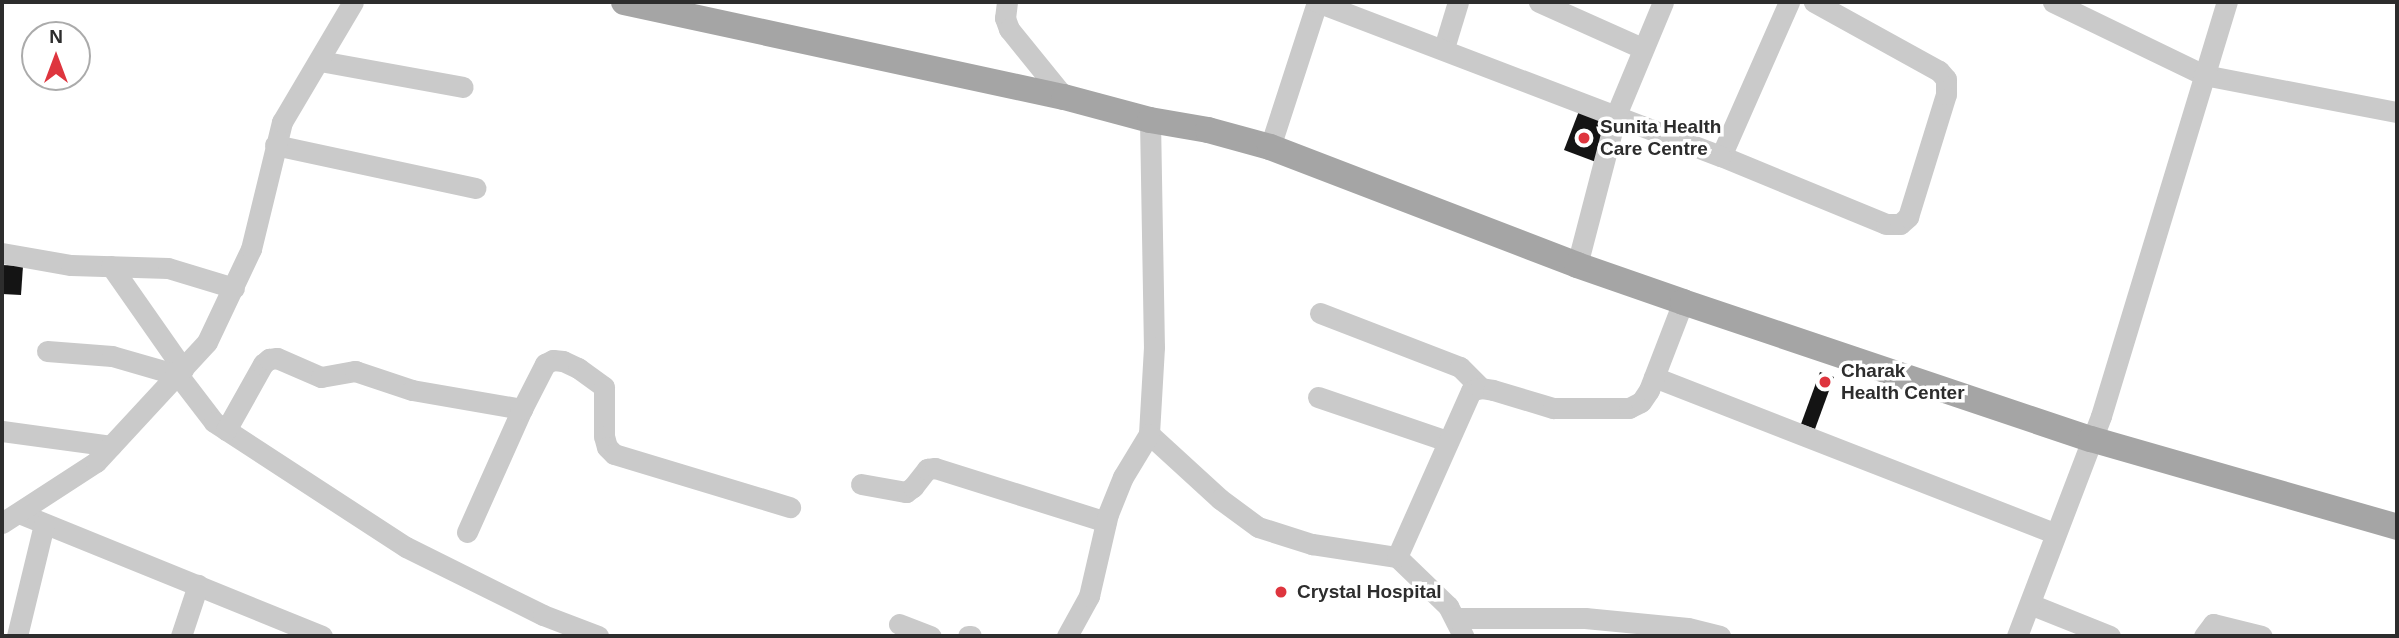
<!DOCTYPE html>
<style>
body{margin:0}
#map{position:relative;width:2399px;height:638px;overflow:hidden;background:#fff;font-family:Arial,sans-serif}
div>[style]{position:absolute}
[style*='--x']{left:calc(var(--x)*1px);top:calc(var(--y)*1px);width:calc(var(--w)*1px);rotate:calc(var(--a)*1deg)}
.building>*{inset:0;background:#141414}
.minor>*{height:21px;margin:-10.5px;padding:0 10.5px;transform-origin:10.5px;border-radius:10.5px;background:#cacaca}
.major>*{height:26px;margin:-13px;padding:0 13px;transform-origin:13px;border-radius:13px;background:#a5a5a5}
.dots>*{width:19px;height:19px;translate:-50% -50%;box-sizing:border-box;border:4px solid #fff;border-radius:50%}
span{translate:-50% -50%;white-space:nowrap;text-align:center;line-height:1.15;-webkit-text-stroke:7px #fff;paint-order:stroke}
.poi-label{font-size:19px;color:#2d2d2d;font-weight:700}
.left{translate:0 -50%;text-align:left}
.frame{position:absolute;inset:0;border:4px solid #2d2d2d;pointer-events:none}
.north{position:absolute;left:21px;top:21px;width:70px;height:70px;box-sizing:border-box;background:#fff;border:2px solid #ababab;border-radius:50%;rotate:0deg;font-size:19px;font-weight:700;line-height:28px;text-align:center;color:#2d2d2d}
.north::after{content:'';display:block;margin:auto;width:24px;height:32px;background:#de353e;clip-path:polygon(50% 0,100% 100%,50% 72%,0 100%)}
</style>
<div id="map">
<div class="building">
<div style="clip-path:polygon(1579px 111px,1610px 123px,1596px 162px,1564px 150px)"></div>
<div style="clip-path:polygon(2px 265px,23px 266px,21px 295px,2px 294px)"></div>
<div style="clip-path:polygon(1820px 372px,1834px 377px,1815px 429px,1801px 424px)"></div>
</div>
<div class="minor">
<div style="--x:1007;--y:2;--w:16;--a:97"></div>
<div style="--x:1005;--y:18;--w:12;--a:70"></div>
<div style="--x:1009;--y:29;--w:87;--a:51"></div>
<div style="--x:1539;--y:2;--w:113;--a:24.1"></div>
<div style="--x:1789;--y:2;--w:168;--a:113.8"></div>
<div style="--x:1721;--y:156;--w:178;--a:22.4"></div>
<div style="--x:1886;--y:224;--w:14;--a:0"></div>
<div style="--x:1900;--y:224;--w:11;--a:-41"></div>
<div style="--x:1908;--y:217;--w:129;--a:-72.8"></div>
<div style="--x:1946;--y:94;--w:15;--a:-90"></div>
<div style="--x:1946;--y:79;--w:11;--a:-131"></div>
<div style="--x:1939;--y:71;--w:143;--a:-151.1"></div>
<div style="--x:2053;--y:2;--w:168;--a:25.8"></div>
<div style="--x:2204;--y:75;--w:197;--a:10.9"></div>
<div style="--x:1444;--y:48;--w:48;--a:-73.1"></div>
<div style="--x:320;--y:61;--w:145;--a:10.3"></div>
<div style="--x:1150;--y:120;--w:227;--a:89"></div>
<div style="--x:1154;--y:347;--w:87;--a:93.3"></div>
<div style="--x:1149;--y:434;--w:96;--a:42.5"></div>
<div style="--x:1220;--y:499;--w:47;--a:36.4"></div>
<div style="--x:1258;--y:527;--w:57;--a:17.5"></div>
<div style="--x:1312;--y:544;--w:86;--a:8.7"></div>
<div style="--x:1397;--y:557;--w:71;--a:43.9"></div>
<div style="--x:1448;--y:606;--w:34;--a:63"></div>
<div style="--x:275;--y:145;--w:205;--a:12.1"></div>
<div style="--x:1270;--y:147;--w:152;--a:-72"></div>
<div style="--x:1317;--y:2;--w:432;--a:20.9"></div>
<div style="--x:2;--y:253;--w:70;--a:9.9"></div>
<div style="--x:71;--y:265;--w:97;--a:1.8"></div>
<div style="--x:168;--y:268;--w:69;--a:16.9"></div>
<div style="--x:1577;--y:265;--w:155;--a:-75.4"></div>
<div style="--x:1616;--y:115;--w:122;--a:-67.4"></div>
<div style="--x:111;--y:266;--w:126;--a:55"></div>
<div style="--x:1320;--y:313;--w:150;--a:21.1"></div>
<div style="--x:1460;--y:367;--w:30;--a:45"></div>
<div style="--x:47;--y:351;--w:65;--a:4.4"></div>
<div style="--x:112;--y:356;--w:69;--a:16.1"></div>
<div style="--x:178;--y:375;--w:59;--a:52.5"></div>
<div style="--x:214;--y:422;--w:229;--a:33.1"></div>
<div style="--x:406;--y:547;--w:153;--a:26.4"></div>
<div style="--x:543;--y:615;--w:59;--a:20.9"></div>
<div style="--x:1654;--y:377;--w:430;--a:21.3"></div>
<div style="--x:1318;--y:397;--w:136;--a:18.8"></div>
<div style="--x:226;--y:430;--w:76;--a:-60.7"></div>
<div style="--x:263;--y:364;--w:8;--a:-40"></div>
<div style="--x:269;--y:359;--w:8;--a:-7"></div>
<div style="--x:277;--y:358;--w:48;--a:23.4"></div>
<div style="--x:321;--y:377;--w:35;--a:-10"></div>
<div style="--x:355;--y:371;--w:60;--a:18.4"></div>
<div style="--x:412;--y:390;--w:112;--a:9.8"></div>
<div style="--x:2;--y:431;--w:110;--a:7.8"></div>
<div style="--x:861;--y:484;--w:46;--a:10.1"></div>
<div style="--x:906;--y:492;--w:9;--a:-36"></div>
<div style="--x:913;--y:487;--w:23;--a:-52"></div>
<div style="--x:927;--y:469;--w:8;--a:-7"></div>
<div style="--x:935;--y:468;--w:179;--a:17.5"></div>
<div style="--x:19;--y:513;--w:327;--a:22.1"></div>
<div style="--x:2;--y:523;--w:112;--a:-33"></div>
<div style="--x:96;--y:462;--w:163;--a:-47.2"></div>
<div style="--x:207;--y:342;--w:103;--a:-64.7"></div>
<div style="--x:251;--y:249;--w:131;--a:-76.3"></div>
<div style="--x:282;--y:122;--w:139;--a:-59.4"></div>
<div style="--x:467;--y:532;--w:135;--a:-65.9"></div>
<div style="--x:522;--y:409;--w:51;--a:-62.9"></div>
<div style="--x:545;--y:364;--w:9;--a:-27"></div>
<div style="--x:553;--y:360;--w:10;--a:6"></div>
<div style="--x:563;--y:361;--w:17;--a:25"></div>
<div style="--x:578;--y:368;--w:32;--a:36"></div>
<div style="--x:604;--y:387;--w:49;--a:90"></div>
<div style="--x:604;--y:436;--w:11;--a:75"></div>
<div style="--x:607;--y:447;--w:10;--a:45"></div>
<div style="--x:614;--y:454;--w:184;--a:16.8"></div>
<div style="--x:1397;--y:557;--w:182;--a:-66"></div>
<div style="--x:1471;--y:391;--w:10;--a:-17"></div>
<div style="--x:1481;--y:388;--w:12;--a:9"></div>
<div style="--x:1493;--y:390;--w:63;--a:16.7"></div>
<div style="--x:1553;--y:408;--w:76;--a:0"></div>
<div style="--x:1629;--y:408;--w:13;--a:-27"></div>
<div style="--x:1641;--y:402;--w:14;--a:-56"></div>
<div style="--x:1649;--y:390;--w:94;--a:-68.9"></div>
<div style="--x:2030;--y:604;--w:86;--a:21.8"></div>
<div style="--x:1456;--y:618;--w:129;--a:0"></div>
<div style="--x:1585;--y:618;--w:103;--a:5.5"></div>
<div style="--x:1688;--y:628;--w:33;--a:14"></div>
<div style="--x:899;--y:624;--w:34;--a:21"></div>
<div style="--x:17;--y:636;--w:115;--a:-76.4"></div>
<div style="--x:181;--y:636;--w:54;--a:-71.6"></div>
<div style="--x:968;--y:636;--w:3;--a:0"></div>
<div style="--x:1067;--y:636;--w:46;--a:-61.2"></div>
<div style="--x:1089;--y:596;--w:84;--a:-77"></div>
<div style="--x:1108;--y:514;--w:40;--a:-68"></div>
<div style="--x:1123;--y:477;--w:50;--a:-58.8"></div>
<div style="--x:2017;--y:636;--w:235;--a:-69.1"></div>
<div style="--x:2101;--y:416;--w:433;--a:-73.1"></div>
<div style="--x:2204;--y:636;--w:15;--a:-53"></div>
<div style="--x:2213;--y:624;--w:50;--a:13.8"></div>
</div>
<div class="major">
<div style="--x:624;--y:2;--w:450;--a:12.2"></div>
<div style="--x:1064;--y:97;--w:89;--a:15"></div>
<div style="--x:1150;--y:120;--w:59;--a:9.8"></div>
<div style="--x:1208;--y:130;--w:64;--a:15.3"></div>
<div style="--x:1270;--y:147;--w:329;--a:21"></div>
<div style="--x:1577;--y:265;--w:112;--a:19.2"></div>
<div style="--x:1683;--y:302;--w:430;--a:18.6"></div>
<div style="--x:2091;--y:439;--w:318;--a:16"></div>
</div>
<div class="dots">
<div style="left:1584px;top:138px;background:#de353e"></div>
<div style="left:1825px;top:382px;background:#de353e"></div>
<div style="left:1281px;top:592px;background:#de353e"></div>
</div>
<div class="poi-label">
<span class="left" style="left:1600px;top:138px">Sunita Health<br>Care Centre</span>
<span class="left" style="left:1841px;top:382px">Charak<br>Health Center</span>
<span class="left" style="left:1297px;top:592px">Crystal Hospital</span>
</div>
<div class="frame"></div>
<div class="north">N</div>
</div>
